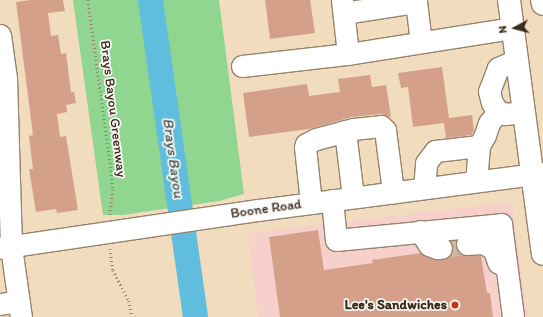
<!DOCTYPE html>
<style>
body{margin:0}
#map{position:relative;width:543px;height:317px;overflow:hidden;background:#f2dcbe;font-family:Itim,sans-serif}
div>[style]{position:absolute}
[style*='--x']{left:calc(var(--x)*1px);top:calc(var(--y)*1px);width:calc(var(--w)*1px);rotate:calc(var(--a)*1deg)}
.built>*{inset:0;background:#f7d0cc}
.green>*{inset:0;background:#91d690}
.river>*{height:25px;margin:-12.5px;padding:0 12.5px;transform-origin:12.5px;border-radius:12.5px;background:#60bdde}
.building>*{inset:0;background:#d5a089}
.minor-tunnel>*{height:21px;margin-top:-10.5px;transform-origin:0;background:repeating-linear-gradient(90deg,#cdb89e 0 21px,transparent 0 31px)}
.path>*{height:2.5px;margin-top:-1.25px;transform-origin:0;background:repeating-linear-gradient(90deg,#96836e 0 1px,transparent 0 4px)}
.roads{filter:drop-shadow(1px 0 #96836e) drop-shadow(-1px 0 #96836e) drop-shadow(0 1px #96836e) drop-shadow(0 -1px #96836e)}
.minor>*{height:21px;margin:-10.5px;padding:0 10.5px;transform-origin:10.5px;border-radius:10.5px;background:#fff}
.major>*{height:22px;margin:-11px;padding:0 11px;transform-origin:11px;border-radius:11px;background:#fff}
.dots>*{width:11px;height:11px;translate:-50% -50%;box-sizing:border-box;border:2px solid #f6f6f2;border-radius:50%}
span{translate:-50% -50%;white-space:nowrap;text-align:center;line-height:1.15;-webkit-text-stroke:3.5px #f6f6f2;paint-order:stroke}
.street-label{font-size:14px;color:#3b2a1e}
.poi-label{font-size:14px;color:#3b2a1e;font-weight:700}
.right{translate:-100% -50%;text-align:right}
.water-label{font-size:15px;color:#465658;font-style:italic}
.north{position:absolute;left:495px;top:8px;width:40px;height:40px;-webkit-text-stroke:3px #f6f6f2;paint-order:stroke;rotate:263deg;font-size:11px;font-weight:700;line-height:16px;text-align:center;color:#3b2a1e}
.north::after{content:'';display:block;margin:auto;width:14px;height:18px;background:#3b2a1e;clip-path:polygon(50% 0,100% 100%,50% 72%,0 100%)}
</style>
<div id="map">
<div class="built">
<div style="clip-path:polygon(512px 202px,528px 317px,258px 317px,248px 233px)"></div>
</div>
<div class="green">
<div style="clip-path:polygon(73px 0,219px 0,244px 194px,219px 201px,123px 215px,103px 215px)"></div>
</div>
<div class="river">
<div style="--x:150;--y:0;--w:320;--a:81.9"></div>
</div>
<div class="building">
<div style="clip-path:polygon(31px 0,63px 0,65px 11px,48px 13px,51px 36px,58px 35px,61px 54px,66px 53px,71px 92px,74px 92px,76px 103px,66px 105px,67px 112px,57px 114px,60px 137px,66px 136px,78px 210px,57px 213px,56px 209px,36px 212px,29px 169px,33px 169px,29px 136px,33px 135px,16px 2px)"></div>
<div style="clip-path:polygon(265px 0,310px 0,315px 33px,270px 39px)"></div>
<div style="clip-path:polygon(442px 67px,449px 118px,472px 115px,474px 131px,471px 135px,446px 138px,444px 123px,413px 127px,408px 87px,401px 88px,398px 73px)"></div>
<div style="clip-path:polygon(370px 75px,372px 87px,386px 85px,391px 117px,380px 114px,352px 117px,309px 129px,249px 137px,243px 93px,307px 84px,309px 96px,340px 92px,338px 79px)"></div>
<div style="clip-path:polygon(318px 230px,324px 270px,373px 263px,372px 260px,421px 253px,433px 259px,441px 260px,447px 259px,451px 254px,453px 248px,450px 241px,456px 240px,457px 250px,461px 255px,481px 256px,487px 293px,490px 293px,493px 317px,280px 317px,269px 237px)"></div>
</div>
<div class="minor-tunnel">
<div style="--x:441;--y:248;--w:26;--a:-9"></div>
</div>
<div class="path">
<div style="--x:88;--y:0;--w:169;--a:82.2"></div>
<div style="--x:111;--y:167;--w:23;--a:85"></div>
<div style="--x:113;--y:190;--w:26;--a:97"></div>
<div style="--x:110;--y:249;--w:21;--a:82"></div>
<div style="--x:113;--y:270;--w:35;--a:63"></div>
<div style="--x:129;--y:301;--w:16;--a:79"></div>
</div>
<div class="roads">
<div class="minor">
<div style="--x:342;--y:0;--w:54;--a:83.7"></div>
<div style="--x:348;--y:54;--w:167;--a:-9"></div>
<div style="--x:344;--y:13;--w:73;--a:-8.7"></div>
<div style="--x:416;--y:2;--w:40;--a:82.9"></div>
<div style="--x:0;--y:35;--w:43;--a:82.1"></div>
<div style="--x:6;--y:78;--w:169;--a:88.3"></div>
<div style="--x:11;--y:247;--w:71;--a:81.9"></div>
<div style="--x:517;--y:60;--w:21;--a:157"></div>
<div style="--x:498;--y:68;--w:25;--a:111"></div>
<div style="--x:489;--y:91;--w:12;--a:76"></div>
<div style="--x:492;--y:103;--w:10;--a:53"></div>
<div style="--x:498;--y:111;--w:8;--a:23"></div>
<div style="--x:505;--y:114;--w:19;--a:-6"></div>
<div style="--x:242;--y:66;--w:107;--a:-6.5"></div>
<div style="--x:345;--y:131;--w:66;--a:83.1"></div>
<div style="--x:476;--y:181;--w:35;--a:-85"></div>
<div style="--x:479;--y:146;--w:13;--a:-61"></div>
<div style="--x:485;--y:135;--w:13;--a:-72"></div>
<div style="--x:489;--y:123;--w:15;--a:-53"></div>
<div style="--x:424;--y:188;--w:25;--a:-85"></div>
<div style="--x:426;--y:163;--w:15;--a:-53"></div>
<div style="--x:435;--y:151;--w:44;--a:-6.5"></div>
<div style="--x:332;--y:200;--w:40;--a:84.3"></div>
<div style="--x:336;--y:240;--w:166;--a:-5.5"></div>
<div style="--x:501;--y:224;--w:94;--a:82.6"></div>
<div style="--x:311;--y:203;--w:56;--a:-96.1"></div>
<div style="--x:305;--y:147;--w:3;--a:-72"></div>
<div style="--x:306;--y:144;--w:11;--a:-27"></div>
<div style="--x:316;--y:139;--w:38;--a:-15"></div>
<div style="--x:353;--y:129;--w:28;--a:-6"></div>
<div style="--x:381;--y:126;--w:6;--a:45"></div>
<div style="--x:385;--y:130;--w:63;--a:82.6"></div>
<div style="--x:420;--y:231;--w:17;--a:57"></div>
<div style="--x:429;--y:245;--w:9;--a:21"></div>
<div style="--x:437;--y:248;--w:4;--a:0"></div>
<div style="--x:467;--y:244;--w:14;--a:-4"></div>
<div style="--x:481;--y:243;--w:6;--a:18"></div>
<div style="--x:487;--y:245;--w:9;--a:36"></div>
<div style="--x:494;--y:250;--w:13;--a:72"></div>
<div style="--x:498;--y:262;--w:9;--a:32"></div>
<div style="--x:0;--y:248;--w:261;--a:-8.4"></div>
<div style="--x:258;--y:210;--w:287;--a:-7.4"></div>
<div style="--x:0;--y:304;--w:19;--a:-9"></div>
</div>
<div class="major">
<div style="--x:509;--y:0;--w:256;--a:82.4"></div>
<div style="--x:542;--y:0;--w:4;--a:76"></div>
</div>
</div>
<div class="dots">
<div style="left:455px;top:305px;background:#c8321e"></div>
</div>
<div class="street-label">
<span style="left:113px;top:109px;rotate:83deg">Brays Bayou Greenway</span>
<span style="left:266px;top:209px;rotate:-8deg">Boone Road</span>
</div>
<div class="poi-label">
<span class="right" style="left:447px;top:305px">Lee's Sandwiches</span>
</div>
<div class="water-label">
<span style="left:173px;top:158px;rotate:82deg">Brays Bayou</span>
</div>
<div class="north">N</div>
</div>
